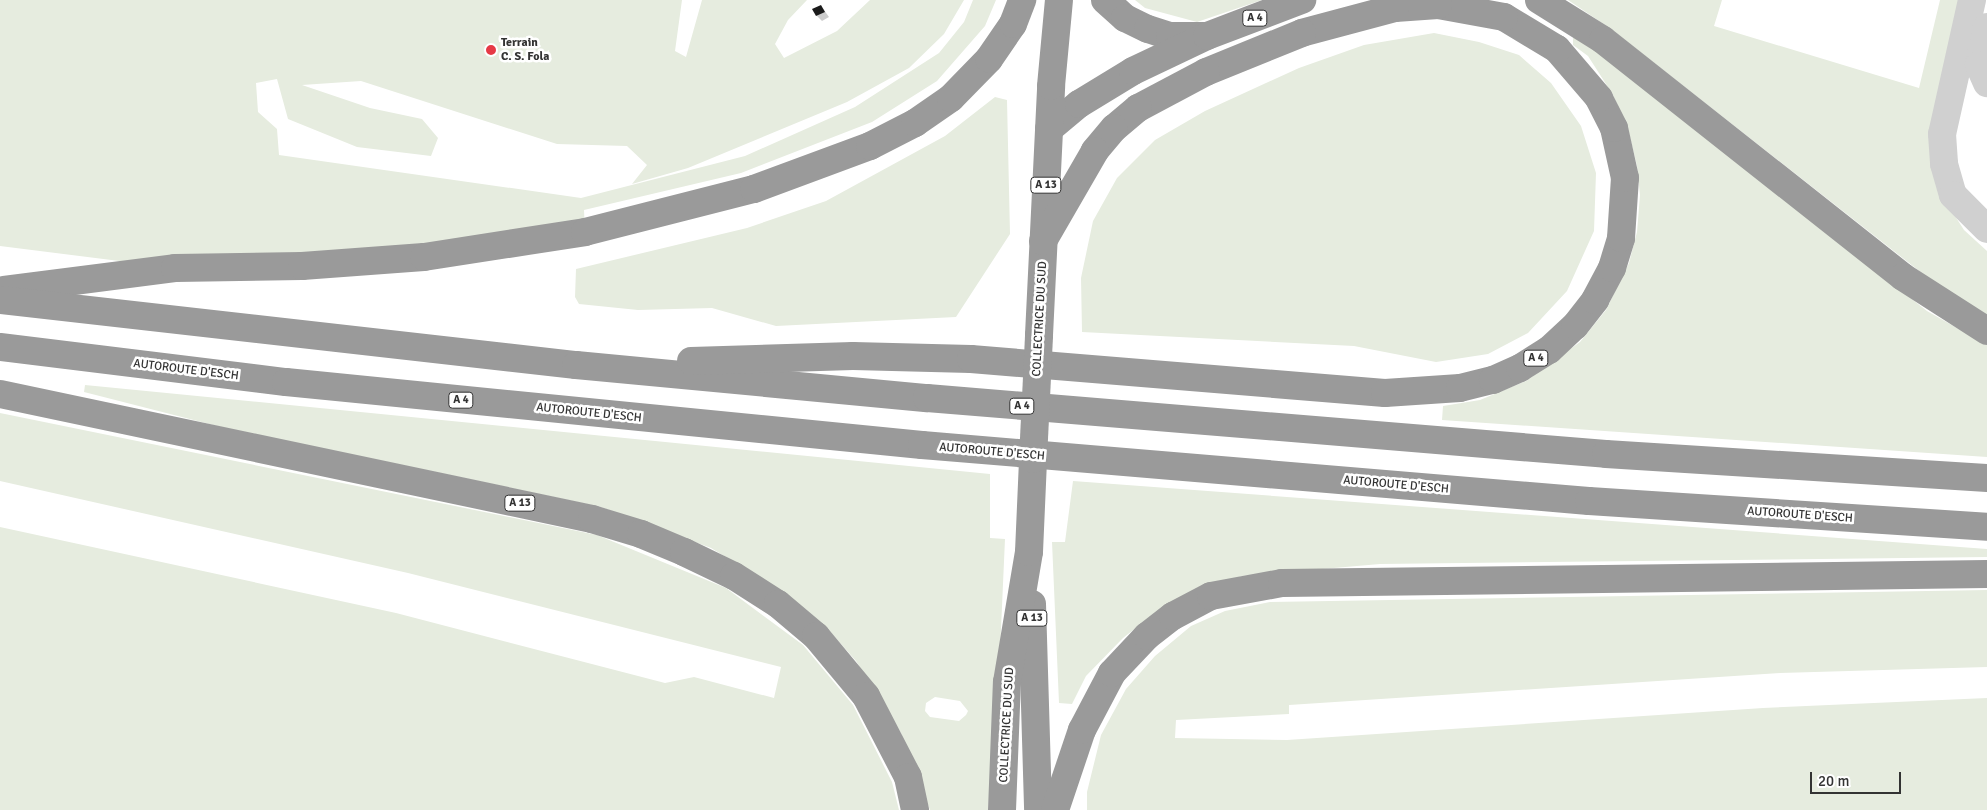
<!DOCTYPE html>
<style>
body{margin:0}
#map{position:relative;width:1987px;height:810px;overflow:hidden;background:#fff;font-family:Signika,sans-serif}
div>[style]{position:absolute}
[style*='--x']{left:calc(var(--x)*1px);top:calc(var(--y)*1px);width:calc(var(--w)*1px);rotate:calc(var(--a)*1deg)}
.green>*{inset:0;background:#e6ecdf}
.shadow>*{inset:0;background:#0003}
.building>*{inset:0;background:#1a1a1a}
.minor>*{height:28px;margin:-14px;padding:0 14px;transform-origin:14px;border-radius:14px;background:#d0d0d0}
.highway>*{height:28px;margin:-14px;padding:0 14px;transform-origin:14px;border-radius:14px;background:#9a9a9a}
.highway-bridge>*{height:28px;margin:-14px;padding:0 14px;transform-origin:14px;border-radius:14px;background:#9a9a9a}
.dots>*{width:14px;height:14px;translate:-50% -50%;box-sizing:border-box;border:2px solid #fff;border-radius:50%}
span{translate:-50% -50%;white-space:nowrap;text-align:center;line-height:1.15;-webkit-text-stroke:5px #fff;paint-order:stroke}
.shield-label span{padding:1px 4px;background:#fff;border:1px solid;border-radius:4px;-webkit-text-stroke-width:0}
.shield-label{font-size:11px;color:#333;font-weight:700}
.poi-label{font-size:12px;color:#333;font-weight:700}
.left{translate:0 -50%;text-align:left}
.street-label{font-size:12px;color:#333}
.scale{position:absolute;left:1810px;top:772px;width:91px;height:22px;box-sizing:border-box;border:2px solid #333;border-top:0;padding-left:6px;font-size:15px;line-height:18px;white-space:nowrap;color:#333;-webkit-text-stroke:4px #fff;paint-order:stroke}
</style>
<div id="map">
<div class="green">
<div style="clip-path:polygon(0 0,682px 0,675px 51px,686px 57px,702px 0,807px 0,788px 20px,775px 44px,784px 58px,837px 31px,870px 0,964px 0,944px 34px,909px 68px,847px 102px,688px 168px,632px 184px,647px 165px,627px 146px,557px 144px,361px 81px,302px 85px,370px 108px,422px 119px,438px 138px,431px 156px,357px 147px,288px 119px,277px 79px,256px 83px,258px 112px,277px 129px,279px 155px,581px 198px,745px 156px,855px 107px,939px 53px,964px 22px,973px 0,996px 0,985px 26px,937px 81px,872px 122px,741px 173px,584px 210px,585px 232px,175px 268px,0 246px)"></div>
<div style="clip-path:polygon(1135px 0,1262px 0,1197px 22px,1145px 8px)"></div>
<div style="clip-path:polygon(1568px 0,1722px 0,1714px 26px,1919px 88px,1940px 0,1960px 0,1944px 199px,1964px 230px,1987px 251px,1987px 317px,1946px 292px,1611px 29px)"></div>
<div style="clip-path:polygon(1434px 33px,1479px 42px,1519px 55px,1551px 83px,1581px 126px,1596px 173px,1594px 231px,1567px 291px,1528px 333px,1488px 354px,1436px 362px,1354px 346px,1082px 332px,1081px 278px,1093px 221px,1117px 178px,1155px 140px,1205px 111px,1299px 68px,1364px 45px)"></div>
<div style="clip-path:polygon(1580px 37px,1927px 311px,1987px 345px,1987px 457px,1442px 420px,1443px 406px,1480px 400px,1526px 381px,1580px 342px,1606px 310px,1629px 263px,1637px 232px,1640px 195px,1637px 166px,1628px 129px,1613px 95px,1588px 56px,1573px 45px,1573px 38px)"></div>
<div style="clip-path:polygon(995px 97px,1007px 100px,1010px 234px,956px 317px,776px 326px,712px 308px,638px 310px,579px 304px,575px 297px,576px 269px,747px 228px,826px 201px,945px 136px)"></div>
<div style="clip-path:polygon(evenodd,85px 385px,990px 474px,990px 538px,1005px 539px,997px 719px,988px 810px,930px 810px,901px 733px,856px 661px,827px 628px,788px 595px,711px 548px,601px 507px,221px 427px,84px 392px,85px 385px,935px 697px,960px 701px,968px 711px,966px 715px,959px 721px,930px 717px,925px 711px,926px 703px,935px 697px)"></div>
<div style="clip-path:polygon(0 413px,597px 535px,726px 588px,803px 645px,853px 705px,892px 782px,899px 810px,0 810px,0 527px,396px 613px,665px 683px,694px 677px,774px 698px,781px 667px,408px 573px,0 481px)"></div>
<div style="clip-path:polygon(1073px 481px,1987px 549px,1987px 557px,1380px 564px,1242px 576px,1185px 595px,1152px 615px,1123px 638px,1086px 676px,1072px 704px,1059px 703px,1052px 542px,1065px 542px)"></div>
<div style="clip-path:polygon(1987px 590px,1987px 667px,1780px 673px,1289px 705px,1289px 714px,1176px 720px,1175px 738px,1287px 740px,1763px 708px,1987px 698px,1987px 810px,1087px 810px,1087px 792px,1101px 735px,1126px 689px,1155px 656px,1191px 626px,1225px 611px,1270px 602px)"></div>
</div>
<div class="shadow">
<div style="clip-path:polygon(821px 6px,829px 17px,822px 21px,817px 16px)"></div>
</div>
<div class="building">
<div style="clip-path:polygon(821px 5px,825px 12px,816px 16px,812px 9px)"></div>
</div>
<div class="minor">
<div style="--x:1972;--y:0;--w:137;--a:102.6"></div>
<div style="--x:1942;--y:134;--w:30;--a:86"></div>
<div style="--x:1944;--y:164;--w:32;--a:74"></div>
<div style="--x:1953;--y:195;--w:48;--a:45"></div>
<div style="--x:1987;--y:27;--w:39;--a:102"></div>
<div style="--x:1979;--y:65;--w:20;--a:66"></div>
</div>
<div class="highway">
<div style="--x:1105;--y:0;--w:27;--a:42"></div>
<div style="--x:1125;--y:18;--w:25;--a:26"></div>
<div style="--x:1148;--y:29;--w:23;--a:18"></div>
<div style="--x:1170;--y:36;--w:33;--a:0"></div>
<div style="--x:1539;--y:0;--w:75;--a:32"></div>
<div style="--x:1603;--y:40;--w:382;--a:38.3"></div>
<div style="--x:1903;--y:277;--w:100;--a:32.7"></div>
<div style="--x:1049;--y:129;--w:39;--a:-40"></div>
<div style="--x:1079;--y:104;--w:63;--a:-31.4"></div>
<div style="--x:1133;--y:71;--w:82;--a:-25.3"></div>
<div style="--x:1207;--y:36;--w:102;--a:-20.8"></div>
<div style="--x:4;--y:290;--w:172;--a:-7.3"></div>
<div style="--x:175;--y:268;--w:127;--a:-0.9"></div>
<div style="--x:302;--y:266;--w:122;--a:-4.2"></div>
<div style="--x:424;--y:257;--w:163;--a:-8.8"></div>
<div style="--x:585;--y:232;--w:174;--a:-14.3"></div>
<div style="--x:754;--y:189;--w:124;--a:-20.3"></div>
<div style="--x:870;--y:146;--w:51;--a:-27.1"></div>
<div style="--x:915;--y:123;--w:44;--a:-34.8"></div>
<div style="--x:951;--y:98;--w:54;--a:-45.7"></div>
<div style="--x:989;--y:59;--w:42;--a:-55.6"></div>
<div style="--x:1013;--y:24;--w:26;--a:-69"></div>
<div style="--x:0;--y:300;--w:580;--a:6.44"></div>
<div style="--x:576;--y:365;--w:353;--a:5.4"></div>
<div style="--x:927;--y:398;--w:681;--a:4.71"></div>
<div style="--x:1606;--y:454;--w:382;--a:3.6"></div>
<div style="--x:1039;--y:335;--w:249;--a:-87.2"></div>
<div style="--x:1051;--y:86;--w:86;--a:-84.7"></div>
<div style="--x:0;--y:347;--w:288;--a:7"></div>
<div style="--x:286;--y:382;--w:639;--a:5.66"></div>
<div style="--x:922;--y:445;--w:669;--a:4.8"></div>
<div style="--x:1589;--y:501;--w:399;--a:3.7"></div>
<div style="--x:691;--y:361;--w:162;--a:-1.8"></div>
<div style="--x:853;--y:356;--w:118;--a:1.5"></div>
<div style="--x:971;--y:359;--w:415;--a:4.7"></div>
<div style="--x:1385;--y:393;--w:75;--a:-3.8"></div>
<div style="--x:1460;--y:388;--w:34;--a:-14"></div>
<div style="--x:1493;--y:380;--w:30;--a:-24"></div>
<div style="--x:1520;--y:368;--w:34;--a:-32"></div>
<div style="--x:1549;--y:350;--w:35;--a:-43"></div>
<div style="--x:1575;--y:326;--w:33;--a:-52"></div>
<div style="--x:1595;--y:300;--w:36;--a:-62"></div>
<div style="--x:1612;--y:268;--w:31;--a:-73"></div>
<div style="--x:1621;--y:238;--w:60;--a:-86.2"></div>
<div style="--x:1625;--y:178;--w:51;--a:-102.4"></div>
<div style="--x:1614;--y:128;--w:34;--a:-117"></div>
<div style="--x:1599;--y:98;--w:65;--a:-130.6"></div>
<div style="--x:1557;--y:49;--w:62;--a:-148.9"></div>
<div style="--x:1504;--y:17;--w:67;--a:-169.7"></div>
<div style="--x:1438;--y:5;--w:43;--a:176"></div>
<div style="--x:1395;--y:8;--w:96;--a:165"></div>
<div style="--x:1302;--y:33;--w:104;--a:157.9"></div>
<div style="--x:1206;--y:72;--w:77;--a:152.1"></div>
<div style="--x:1138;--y:108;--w:31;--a:140"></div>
<div style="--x:1114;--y:128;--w:30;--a:130"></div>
<div style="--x:1095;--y:151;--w:104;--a:120"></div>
<div style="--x:0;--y:394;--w:605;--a:11.92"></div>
<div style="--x:592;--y:519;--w:51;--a:17"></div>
<div style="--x:641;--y:534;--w:47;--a:22.7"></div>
<div style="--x:684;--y:552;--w:55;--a:25.6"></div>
<div style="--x:734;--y:576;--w:52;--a:32.5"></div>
<div style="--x:778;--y:604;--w:50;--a:40.1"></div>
<div style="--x:816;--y:636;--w:78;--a:50.2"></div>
<div style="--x:866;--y:696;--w:91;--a:62.6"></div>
<div style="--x:908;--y:777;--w:34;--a:78"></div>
<div style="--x:1032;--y:604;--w:206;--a:88.3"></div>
<div style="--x:1002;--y:810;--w:128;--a:-87.8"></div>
<div style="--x:1007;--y:682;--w:132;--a:-80.4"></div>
<div style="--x:1029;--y:552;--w:93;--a:-87.5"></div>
<div style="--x:1055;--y:810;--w:84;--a:-71.4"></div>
<div style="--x:1082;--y:730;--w:64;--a:-62.2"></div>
<div style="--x:1112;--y:673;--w:51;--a:-46.6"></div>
<div style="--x:1147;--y:636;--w:33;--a:-38"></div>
<div style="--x:1173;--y:616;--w:43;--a:-27.8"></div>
<div style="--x:1211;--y:596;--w:72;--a:-10.4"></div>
<div style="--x:1282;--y:583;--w:705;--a:-0.73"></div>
</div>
<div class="highway-bridge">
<div style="--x:1033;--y:459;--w:124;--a:-87.2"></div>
</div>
<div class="dots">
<div style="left:491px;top:50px;background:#e63946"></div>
</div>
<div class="shield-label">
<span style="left:1255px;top:18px">A 4</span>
<span style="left:1046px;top:185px">A 13</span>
<span style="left:1536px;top:358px">A 4</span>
<span style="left:461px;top:400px">A 4</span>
<span style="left:1022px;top:406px">A 4</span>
<span style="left:520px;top:503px">A 13</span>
<span style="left:1032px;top:618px">A 13</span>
</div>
<div class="poi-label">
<span class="left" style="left:501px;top:50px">Terrain<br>C. S. Fola</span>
</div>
<div class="street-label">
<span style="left:1040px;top:319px;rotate:-87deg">COLLECTRICE DU SUD</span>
<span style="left:186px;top:370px;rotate:7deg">AUTOROUTE D'ESCH</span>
<span style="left:589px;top:413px;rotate:6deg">AUTOROUTE D'ESCH</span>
<span style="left:992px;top:452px;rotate:5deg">AUTOROUTE D'ESCH</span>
<span style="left:1396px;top:485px;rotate:5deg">AUTOROUTE D'ESCH</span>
<span style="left:1800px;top:515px;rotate:4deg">AUTOROUTE D'ESCH</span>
<span style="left:1007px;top:725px;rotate:-87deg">COLLECTRICE DU SUD</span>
</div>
<div class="scale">20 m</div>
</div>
